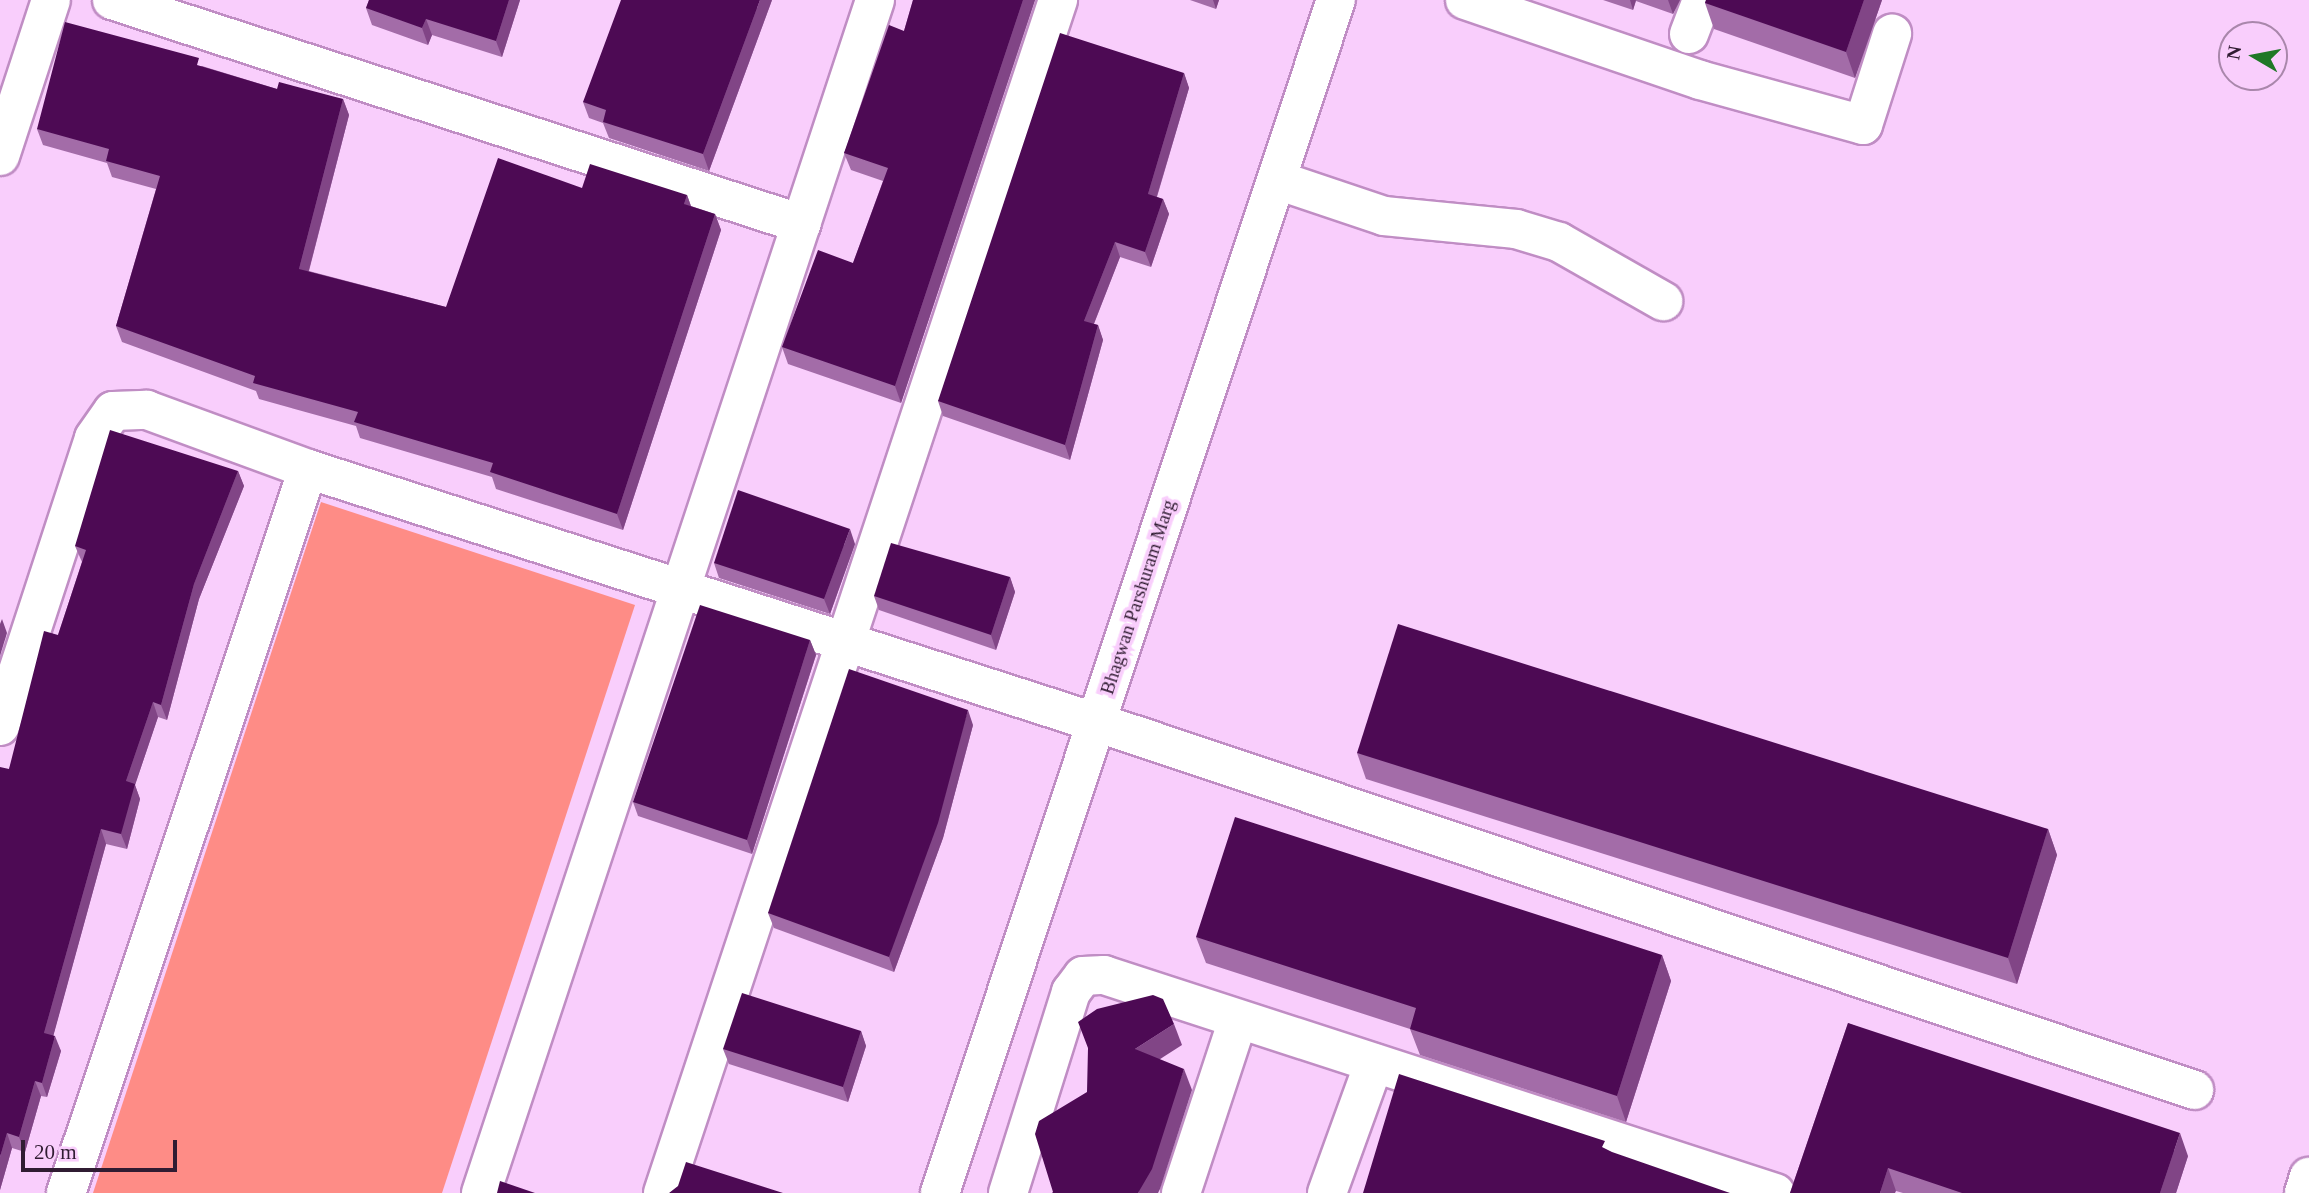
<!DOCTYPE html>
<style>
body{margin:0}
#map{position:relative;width:2309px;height:1193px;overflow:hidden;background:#f9cefc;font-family:"Times New Roman",serif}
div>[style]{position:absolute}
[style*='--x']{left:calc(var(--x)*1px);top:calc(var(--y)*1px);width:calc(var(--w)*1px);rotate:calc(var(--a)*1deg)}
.green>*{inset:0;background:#fe8c86}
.roads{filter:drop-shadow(2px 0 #c08dc4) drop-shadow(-2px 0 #c08dc4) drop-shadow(0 2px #c08dc4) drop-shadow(0 -2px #c08dc4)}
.minor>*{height:38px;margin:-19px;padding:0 19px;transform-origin:19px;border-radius:19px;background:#fff}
.tertiary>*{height:38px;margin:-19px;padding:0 19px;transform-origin:19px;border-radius:19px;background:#fff}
.wall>*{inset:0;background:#a36ca8}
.shaded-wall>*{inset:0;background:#814586}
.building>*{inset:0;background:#4d0a54}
span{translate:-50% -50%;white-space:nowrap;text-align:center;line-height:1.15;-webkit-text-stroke:7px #f9cefc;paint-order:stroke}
.street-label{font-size:19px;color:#301c32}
.north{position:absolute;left:2218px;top:21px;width:70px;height:70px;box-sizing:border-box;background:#f9cefc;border:2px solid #a987ab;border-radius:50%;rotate:280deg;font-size:19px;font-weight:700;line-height:28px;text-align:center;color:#301c32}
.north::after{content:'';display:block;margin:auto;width:24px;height:32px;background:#1f7826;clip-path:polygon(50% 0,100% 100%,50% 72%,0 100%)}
.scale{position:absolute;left:21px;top:1140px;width:156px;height:32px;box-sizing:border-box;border:4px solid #301c32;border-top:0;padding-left:9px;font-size:21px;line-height:24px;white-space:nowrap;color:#301c32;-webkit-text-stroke:5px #f9cefc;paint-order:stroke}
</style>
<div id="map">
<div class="green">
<div style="clip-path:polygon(321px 502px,635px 605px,442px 1193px,93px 1193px)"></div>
</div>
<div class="roads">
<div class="minor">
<div style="--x:112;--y:0;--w:725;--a:17.99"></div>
<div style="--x:1465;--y:0;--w:248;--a:18.8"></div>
<div style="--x:1700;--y:80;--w:169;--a:15.4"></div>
<div style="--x:1863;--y:125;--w:96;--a:-72.3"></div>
<div style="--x:1689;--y:34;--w:36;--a:-69"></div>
<div style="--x:0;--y:156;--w:164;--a:-71.9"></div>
<div style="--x:1277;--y:180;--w:113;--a:18.6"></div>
<div style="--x:1384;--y:216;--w:133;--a:5.6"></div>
<div style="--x:1516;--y:229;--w:45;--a:16.8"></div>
<div style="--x:1559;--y:242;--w:120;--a:29.6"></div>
<div style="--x:0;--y:726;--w:303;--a:-71.9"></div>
<div style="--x:94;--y:438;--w:33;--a:-55"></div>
<div style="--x:113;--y:411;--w:34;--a:-2"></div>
<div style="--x:147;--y:410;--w:171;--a:20.1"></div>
<div style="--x:308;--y:469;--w:872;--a:17.83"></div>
<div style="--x:1138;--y:736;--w:1114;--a:18.53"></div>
<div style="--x:66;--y:1193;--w:763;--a:-71.52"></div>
<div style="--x:481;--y:1193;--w:1256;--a:-71.72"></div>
<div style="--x:663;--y:1193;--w:1257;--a:-71.68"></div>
<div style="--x:1008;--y:1193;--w:211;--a:-72.6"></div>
<div style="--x:1071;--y:992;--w:20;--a:-53"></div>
<div style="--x:1083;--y:976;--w:21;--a:-3"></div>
<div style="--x:1104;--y:975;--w:706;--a:18"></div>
<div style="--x:1181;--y:1193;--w:179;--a:-71.8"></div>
<div style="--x:1327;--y:1193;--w:138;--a:-70.1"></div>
<div style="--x:2304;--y:1193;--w:17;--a:-73"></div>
</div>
<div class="tertiary">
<div style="--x:940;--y:1193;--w:1257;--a:-71.64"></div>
</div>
</div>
<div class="wall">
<div style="clip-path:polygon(369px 0,520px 0,502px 57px,432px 35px,428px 45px,372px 25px,366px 8px)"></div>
<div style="clip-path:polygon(772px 0,709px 171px,609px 138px,603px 123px,589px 118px,583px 102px)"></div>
<div style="clip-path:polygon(913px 0,1035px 0,901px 403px,788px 364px,782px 347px,853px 263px,883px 181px,851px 170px,844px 153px,904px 31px)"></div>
<div style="clip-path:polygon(1190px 0,1219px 0,1216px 9px)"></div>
<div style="clip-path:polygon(1603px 0,1680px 0,1673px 14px,1636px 1px,1633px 10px)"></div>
<div style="clip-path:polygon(1706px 0,1882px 0,1855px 78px,1714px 29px,1705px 3px)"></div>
<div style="clip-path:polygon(202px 66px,277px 89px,343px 99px,349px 115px,309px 271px,446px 307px,582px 188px,687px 195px,691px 206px,715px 214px,721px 230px,623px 530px,496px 489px,492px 477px,360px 438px,356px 426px,259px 399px,256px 391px,122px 342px,116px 326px,156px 189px,112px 177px,107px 163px,43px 145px,37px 129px)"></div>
<div style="clip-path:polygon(1184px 73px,1189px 88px,1157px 197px,1163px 199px,1169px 214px,1151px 267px,1120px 257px,1094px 324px,1098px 325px,1103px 340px,1070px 460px,943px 416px,938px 401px)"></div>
<div style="clip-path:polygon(238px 471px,244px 486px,199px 599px,167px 720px,158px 717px,135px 785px,140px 799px,127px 849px,106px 844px,53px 1036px,61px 1051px,47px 1097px,41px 1096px,25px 1152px,12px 1148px,0 1190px,9px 769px,58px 635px,82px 562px,75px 546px)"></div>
<div style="clip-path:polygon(855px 544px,830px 614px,719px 578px,714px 563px)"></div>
<div style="clip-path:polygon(1010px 577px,1015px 592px,996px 650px,879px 610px,874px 596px)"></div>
<div style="clip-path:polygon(810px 640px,816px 655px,752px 854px,638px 816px,633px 802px)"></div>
<div style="clip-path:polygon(973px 725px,943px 838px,894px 972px,774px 928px,768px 913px)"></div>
<div style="clip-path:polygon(1357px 753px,2048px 829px,2057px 855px,2017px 984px,1366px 779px)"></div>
<div style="clip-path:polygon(1196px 937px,1662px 955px,1671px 981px,1626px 1122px,1420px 1055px,1410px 1029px,1206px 963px)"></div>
<div style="clip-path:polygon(1848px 1023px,2188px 1156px,2176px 1193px,1903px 1193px,1896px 1191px,1790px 1193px)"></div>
<div style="clip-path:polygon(861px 1031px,866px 1046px,848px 1102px,729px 1064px,723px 1049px)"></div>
</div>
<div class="shaded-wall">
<div style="clip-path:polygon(509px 0,520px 0,502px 57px,496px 41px)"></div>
<div style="clip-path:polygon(760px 0,772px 0,709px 171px,703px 154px)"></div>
<div style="clip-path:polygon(1023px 0,1035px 0,901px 403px,895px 386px)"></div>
<div style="clip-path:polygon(1213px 0,1219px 0,1216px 9px)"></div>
<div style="clip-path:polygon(1630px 0,1636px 0,1633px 10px)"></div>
<div style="clip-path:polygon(1668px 0,1680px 0,1673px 14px)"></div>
<div style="clip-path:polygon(1864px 0,1882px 0,1855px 78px,1846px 52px)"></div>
<div style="clip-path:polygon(426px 19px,432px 35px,428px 45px,422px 28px)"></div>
<div style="clip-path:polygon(1184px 73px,1189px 88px,1153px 209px,1148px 194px)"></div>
<div style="clip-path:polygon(343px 99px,349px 115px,305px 285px,299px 269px)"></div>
<div style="clip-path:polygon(687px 195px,693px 212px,684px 204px)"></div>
<div style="clip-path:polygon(1163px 199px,1169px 214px,1151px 267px,1145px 252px)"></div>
<div style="clip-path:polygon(715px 214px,721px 230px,623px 530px,617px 514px)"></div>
<div style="clip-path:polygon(1115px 242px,1120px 257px,1089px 336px,1084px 321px)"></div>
<div style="clip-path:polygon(1098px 325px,1103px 340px,1070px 460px,1065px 445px)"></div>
<div style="clip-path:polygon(238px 471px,244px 486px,199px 599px,167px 720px,161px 705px,194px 584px)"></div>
<div style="clip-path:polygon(850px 529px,855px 544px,830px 614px,824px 599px)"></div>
<div style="clip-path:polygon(1010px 577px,1015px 592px,996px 650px,991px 635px)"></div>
<div style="clip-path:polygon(2px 619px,7px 633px,0 656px,0 624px)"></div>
<div style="clip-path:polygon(810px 640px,816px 655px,752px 854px,747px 840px)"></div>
<div style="clip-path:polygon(153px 702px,158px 717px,135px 785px,140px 799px,127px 849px,121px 834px,126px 781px)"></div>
<div style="clip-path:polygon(968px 710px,973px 725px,943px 838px,894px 972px,889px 957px)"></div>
<div style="clip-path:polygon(101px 829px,106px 844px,50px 1048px,44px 1033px)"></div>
<div style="clip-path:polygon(2048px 829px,2057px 855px,2017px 984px,2008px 958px)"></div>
<div style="clip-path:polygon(1662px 955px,1671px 981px,1626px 1122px,1617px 1096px)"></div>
<div style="clip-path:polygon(1174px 1024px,1182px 1045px,1143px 1070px,1135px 1049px)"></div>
<div style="clip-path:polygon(861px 1031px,866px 1046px,848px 1102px,843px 1087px)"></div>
<div style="clip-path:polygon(55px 1036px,61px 1051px,47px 1097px,42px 1083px)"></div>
<div style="clip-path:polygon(1184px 1069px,1192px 1090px,1160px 1189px,1158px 1193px,1138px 1193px)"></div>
<div style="clip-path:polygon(35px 1081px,41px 1096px,25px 1152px,19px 1137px)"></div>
<div style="clip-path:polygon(7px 1133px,12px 1148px,0 1190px,0 1157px)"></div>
<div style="clip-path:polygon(2180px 1133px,2188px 1156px,2176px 1193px,2160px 1193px)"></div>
<div style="clip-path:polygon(1888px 1168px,1896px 1191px,1895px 1193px,1880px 1193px)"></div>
</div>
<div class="building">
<div style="clip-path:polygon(369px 0,509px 0,496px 41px,426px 19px,422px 28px,366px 8px)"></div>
<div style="clip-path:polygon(621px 0,760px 0,703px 154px,603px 122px,606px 110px,583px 102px)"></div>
<div style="clip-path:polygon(913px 0,1023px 0,895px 386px,782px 347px,818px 250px,853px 263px,888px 168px,844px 153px,889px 25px,904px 31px)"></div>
<div style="clip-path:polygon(1706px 0,1864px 0,1846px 52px,1705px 3px)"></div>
<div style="clip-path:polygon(65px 22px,199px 58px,197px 65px,277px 89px,279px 82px,343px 99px,299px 269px,446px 307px,498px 158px,582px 188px,590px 164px,687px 195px,684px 204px,715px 214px,617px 514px,490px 472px,493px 463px,354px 422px,358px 412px,253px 383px,255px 376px,116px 326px,160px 176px,106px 161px,109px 149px,37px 129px)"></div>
<div style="clip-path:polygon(1060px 33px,1184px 73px,1148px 194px,1163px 199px,1145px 252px,1115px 242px,1084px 321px,1098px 325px,1065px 445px,938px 401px)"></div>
<div style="clip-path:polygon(110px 430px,238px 471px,194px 584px,161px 705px,153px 702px,126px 781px,135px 784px,121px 834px,101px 829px,44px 1033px,55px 1036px,42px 1083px,35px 1081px,19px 1137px,7px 1133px,0 1157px,0 767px,9px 769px,44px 631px,58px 635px,86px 550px,75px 546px)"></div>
<div style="clip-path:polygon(738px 490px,850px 529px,824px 599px,714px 563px)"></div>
<div style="clip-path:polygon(891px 543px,1010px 577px,991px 635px,874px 596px)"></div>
<div style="clip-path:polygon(700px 605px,810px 640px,747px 840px,633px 802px)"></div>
<div style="clip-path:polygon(1398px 624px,2048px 829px,2008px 958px,1357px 753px)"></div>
<div style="clip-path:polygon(849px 669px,968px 710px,938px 823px,889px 957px,768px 913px)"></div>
<div style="clip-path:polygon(1235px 817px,1662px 955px,1617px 1096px,1410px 1029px,1416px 1008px,1196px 937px)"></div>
<div style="clip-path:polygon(742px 993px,861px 1031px,843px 1087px,723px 1049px)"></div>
<div style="clip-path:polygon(1153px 995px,1163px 999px,1174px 1024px,1135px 1049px,1184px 1069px,1152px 1169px,1138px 1193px,1052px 1193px,1053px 1192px,1035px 1134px,1039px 1121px,1087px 1092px,1088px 1048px,1078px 1022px,1097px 1009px)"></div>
<div style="clip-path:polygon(1848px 1023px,2180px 1133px,2160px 1193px,1962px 1193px,1888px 1168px,1880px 1193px,1790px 1193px)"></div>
<div style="clip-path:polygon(1399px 1074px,1605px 1141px,1602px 1147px,1612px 1152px,1730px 1193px,1363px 1193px)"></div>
<div style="clip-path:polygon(686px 1162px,783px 1193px,669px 1193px,678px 1186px)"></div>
<div style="clip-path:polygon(500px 1181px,535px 1193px,497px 1193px)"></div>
</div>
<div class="street-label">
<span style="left:1138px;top:597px;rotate:-72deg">Bhagwan Parshuram Marg</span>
</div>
<div class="north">N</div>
<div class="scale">20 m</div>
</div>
